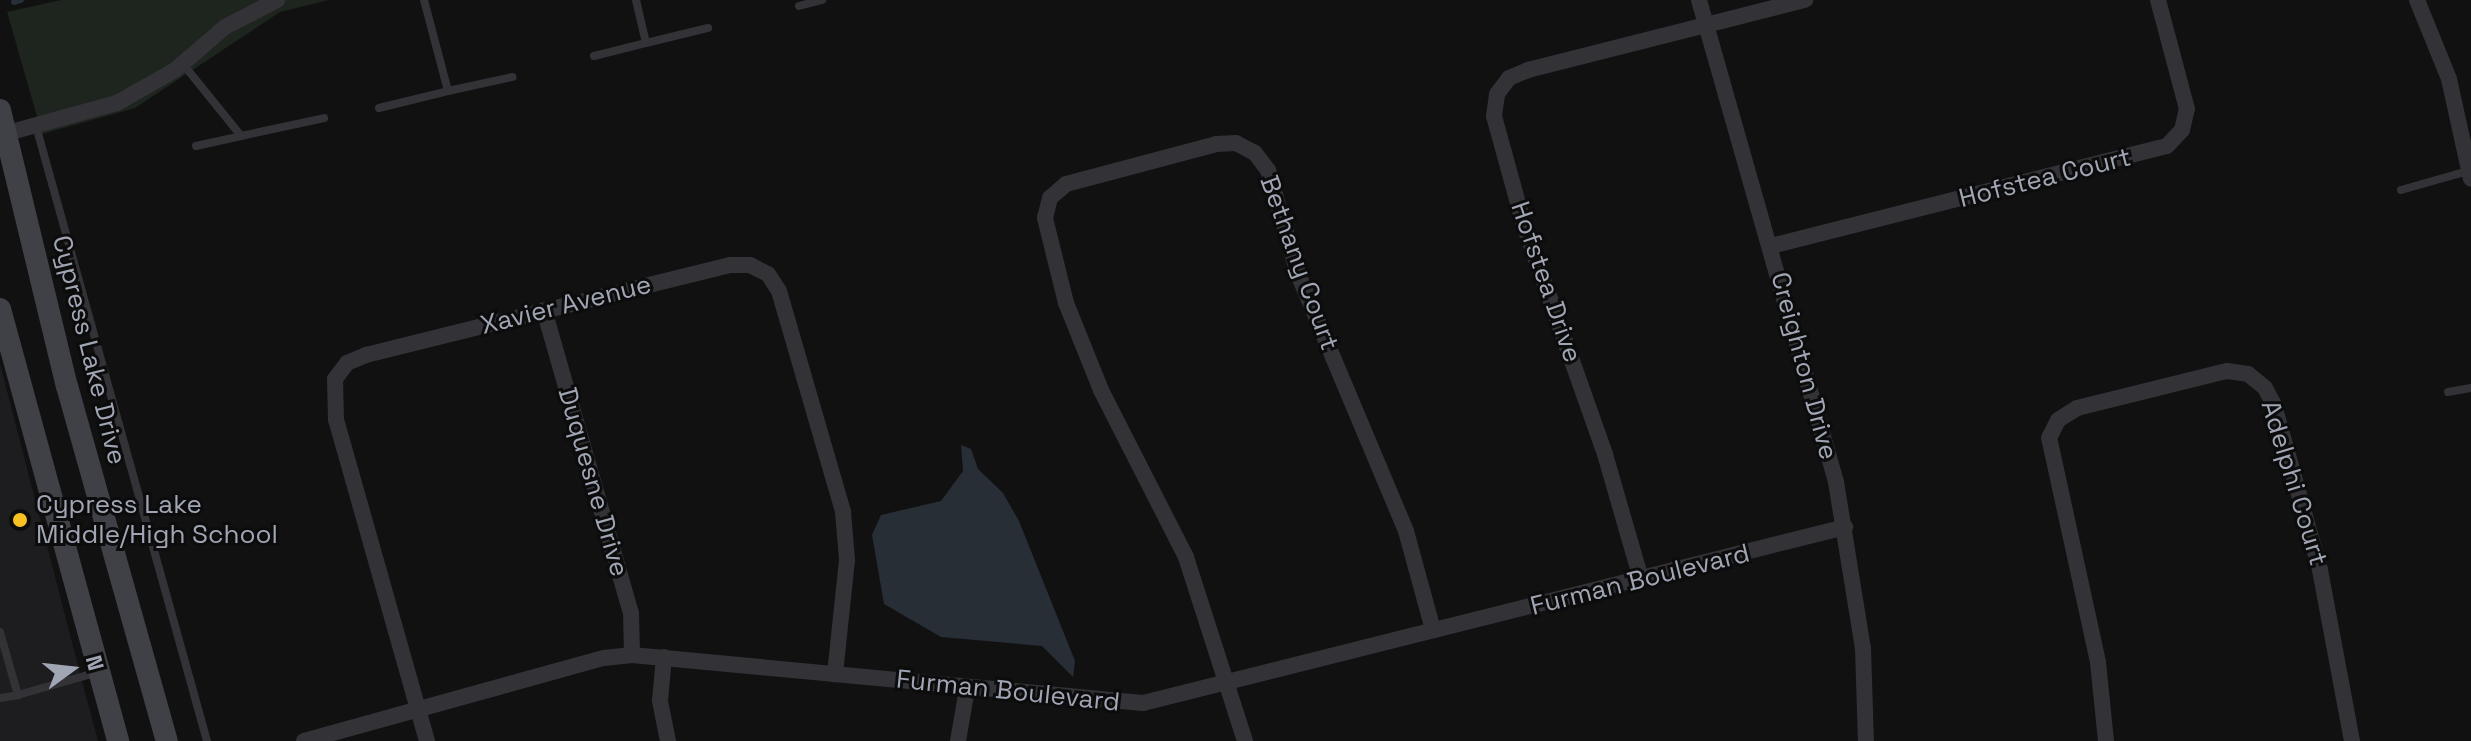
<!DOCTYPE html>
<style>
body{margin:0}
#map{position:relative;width:2471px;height:741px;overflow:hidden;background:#111112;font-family:"Space Grotesk",sans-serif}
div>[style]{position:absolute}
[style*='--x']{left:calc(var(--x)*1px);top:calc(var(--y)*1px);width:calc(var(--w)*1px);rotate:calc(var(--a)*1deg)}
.built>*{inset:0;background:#1d1d1f}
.green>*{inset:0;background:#1d251e}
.water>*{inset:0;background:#272e36}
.stream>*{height:6px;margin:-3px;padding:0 3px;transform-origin:3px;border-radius:3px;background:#272e36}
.lane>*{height:8px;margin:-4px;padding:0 4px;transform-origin:4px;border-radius:4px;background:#323237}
.street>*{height:16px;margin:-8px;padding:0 8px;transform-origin:8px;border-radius:8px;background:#323237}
.secondary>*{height:22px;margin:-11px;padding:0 11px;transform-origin:11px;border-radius:11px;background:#3f4147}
.dots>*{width:22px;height:22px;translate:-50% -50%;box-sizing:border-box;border:4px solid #0c0c0d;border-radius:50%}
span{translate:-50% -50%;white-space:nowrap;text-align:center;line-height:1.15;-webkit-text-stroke:6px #0c0c0d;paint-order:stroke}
.street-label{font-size:26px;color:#a1a6b4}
.poi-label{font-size:26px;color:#a1a6b4}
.left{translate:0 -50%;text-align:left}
.north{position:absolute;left:32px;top:629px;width:80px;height:80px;-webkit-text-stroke:6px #0c0c0d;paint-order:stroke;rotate:75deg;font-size:22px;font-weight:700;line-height:32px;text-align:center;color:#a1a6b4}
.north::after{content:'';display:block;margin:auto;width:28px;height:36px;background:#a1a6b4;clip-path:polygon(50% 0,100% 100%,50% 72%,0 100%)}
</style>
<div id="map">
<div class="built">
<div style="clip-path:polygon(0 364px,81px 677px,98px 741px,0 741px)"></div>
</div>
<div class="green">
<div style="clip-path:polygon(61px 0,329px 0,280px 12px,135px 108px,42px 134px,7px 12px)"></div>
</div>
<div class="water">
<div style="clip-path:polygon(961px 445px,971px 449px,978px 469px,1003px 493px,1019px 521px,1075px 661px,1073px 677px,1042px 646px,941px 637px,884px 604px,872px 535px,881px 515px,941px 501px,963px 471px)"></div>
</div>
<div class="stream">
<div style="--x:14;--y:2;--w:7;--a:-16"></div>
</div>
<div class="lane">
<div style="--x:424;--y:0;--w:94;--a:75.2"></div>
<div style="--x:448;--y:91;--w:66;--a:-12.3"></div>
<div style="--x:636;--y:0;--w:44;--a:76.9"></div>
<div style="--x:646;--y:43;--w:64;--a:-13.6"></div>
<div style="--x:799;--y:6;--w:24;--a:-15"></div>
<div style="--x:594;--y:56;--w:54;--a:-14"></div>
<div style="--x:183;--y:64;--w:92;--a:51.1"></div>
<div style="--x:241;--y:136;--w:85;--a:-12.2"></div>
<div style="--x:379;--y:108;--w:71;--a:-13.8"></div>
<div style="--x:36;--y:126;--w:638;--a:74.46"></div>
<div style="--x:196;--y:146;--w:46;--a:-12.5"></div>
<div style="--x:2401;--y:190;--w:70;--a:-15.8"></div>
<div style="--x:2448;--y:392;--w:23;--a:-10"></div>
<div style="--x:0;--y:632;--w:66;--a:74.1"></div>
<div style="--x:18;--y:695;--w:83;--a:-16"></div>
<div style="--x:0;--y:698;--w:18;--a:-9"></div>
</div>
<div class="street">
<div style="--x:1699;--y:0;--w:501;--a:74.13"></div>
<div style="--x:1836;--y:482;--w:168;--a:80.8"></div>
<div style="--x:1863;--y:648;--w:93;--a:88.2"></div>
<div style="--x:2417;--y:0;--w:85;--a:67.9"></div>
<div style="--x:2449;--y:79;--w:102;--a:77.6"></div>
<div style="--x:0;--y:135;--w:121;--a:-15.3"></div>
<div style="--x:117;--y:103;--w:67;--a:-29.6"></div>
<div style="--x:175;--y:70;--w:66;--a:-40.7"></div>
<div style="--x:225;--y:27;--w:59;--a:-27.4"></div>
<div style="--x:1771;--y:246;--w:408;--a:-14.2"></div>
<div style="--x:2167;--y:146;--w:22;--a:-47"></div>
<div style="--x:2182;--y:130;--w:22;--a:-77"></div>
<div style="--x:2187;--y:109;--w:113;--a:-104.9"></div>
<div style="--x:544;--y:310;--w:315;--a:74"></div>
<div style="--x:631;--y:613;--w:42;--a:88.6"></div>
<div style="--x:1641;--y:579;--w:130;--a:-106.1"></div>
<div style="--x:1605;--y:454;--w:243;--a:-109.5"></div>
<div style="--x:1524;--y:225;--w:113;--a:-105.4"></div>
<div style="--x:1494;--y:116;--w:22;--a:-82"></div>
<div style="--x:1497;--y:94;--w:20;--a:-53"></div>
<div style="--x:1509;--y:78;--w:21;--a:-23"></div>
<div style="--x:1528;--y:70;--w:286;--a:-14.2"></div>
<div style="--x:664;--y:657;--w:44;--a:95.2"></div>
<div style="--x:660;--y:701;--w:41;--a:78.7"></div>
<div style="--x:304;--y:741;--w:311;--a:-15.5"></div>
<div style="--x:604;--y:658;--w:28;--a:-6"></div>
<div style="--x:632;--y:655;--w:513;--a:5.37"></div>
<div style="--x:1143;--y:703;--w:724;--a:-14.07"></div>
<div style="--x:427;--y:741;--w:334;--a:-105.8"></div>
<div style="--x:336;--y:420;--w:41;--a:-91.4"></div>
<div style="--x:335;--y:379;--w:20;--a:-53"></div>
<div style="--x:347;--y:363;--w:21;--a:-23"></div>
<div style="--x:366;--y:355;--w:375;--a:-13.9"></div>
<div style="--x:730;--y:265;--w:20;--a:0"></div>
<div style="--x:750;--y:265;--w:20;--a:27"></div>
<div style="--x:768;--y:274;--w:20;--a:57"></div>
<div style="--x:779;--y:291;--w:230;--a:73.8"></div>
<div style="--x:843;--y:512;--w:48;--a:85.2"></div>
<div style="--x:847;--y:560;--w:115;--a:96"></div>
<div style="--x:958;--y:741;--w:53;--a:-80.2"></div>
<div style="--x:1245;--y:741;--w:193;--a:-107.8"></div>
<div style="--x:1186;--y:557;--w:187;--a:-117"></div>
<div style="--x:1101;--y:390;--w:94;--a:-111.9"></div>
<div style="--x:1066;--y:303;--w:88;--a:-103.9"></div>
<div style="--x:1045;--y:218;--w:21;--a:-76"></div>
<div style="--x:1050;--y:198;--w:21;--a:-41"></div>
<div style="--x:1066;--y:184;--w:155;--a:-14.9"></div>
<div style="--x:1216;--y:144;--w:20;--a:-3"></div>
<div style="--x:1236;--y:143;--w:21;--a:28"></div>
<div style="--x:1255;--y:153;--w:21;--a:53"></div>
<div style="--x:1268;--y:170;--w:108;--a:73.9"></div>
<div style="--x:1298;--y:274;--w:279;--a:67.2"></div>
<div style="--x:1406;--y:531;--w:103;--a:74.7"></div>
<div style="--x:2106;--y:741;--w:79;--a:-95.8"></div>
<div style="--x:2098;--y:662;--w:229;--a:-102.3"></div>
<div style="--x:2049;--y:438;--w:20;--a:-63"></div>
<div style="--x:2058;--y:420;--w:22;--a:-32"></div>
<div style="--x:2077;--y:408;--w:154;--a:-13.9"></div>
<div style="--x:2227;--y:371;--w:21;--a:8"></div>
<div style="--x:2248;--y:374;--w:22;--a:39"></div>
<div style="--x:2265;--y:388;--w:19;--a:62"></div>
<div style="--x:2274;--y:405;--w:171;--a:74.4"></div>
<div style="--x:2320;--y:570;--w:174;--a:79.4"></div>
</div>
<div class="secondary">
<div style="--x:0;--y:110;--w:284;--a:76.4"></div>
<div style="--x:67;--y:386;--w:369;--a:74.3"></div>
<div style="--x:0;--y:309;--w:448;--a:74.7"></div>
</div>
<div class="dots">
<div style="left:20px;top:520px;background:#f9c022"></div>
</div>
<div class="street-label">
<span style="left:2045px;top:178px;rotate:-14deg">Hofstea Court</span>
<span style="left:1299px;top:263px;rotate:70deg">Bethany Court</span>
<span style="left:1546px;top:282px;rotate:71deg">Hofstea Drive</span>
<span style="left:566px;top:305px;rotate:-14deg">Xavier Avenue</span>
<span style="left:89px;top:350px;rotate:76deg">Cypress Lake Drive</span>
<span style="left:1804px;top:366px;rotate:75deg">Creighton Drive</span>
<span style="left:593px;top:482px;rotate:74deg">Duquesne Drive</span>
<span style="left:2294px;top:483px;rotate:73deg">Adelphi Court</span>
<span style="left:1640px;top:580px;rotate:-14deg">Furman Boulevard</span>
<span style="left:1008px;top:691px;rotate:6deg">Furman Boulevard</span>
</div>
<div class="poi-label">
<span class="left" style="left:36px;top:520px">Cypress Lake<br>Middle/High School</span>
</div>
<div class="north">N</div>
</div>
